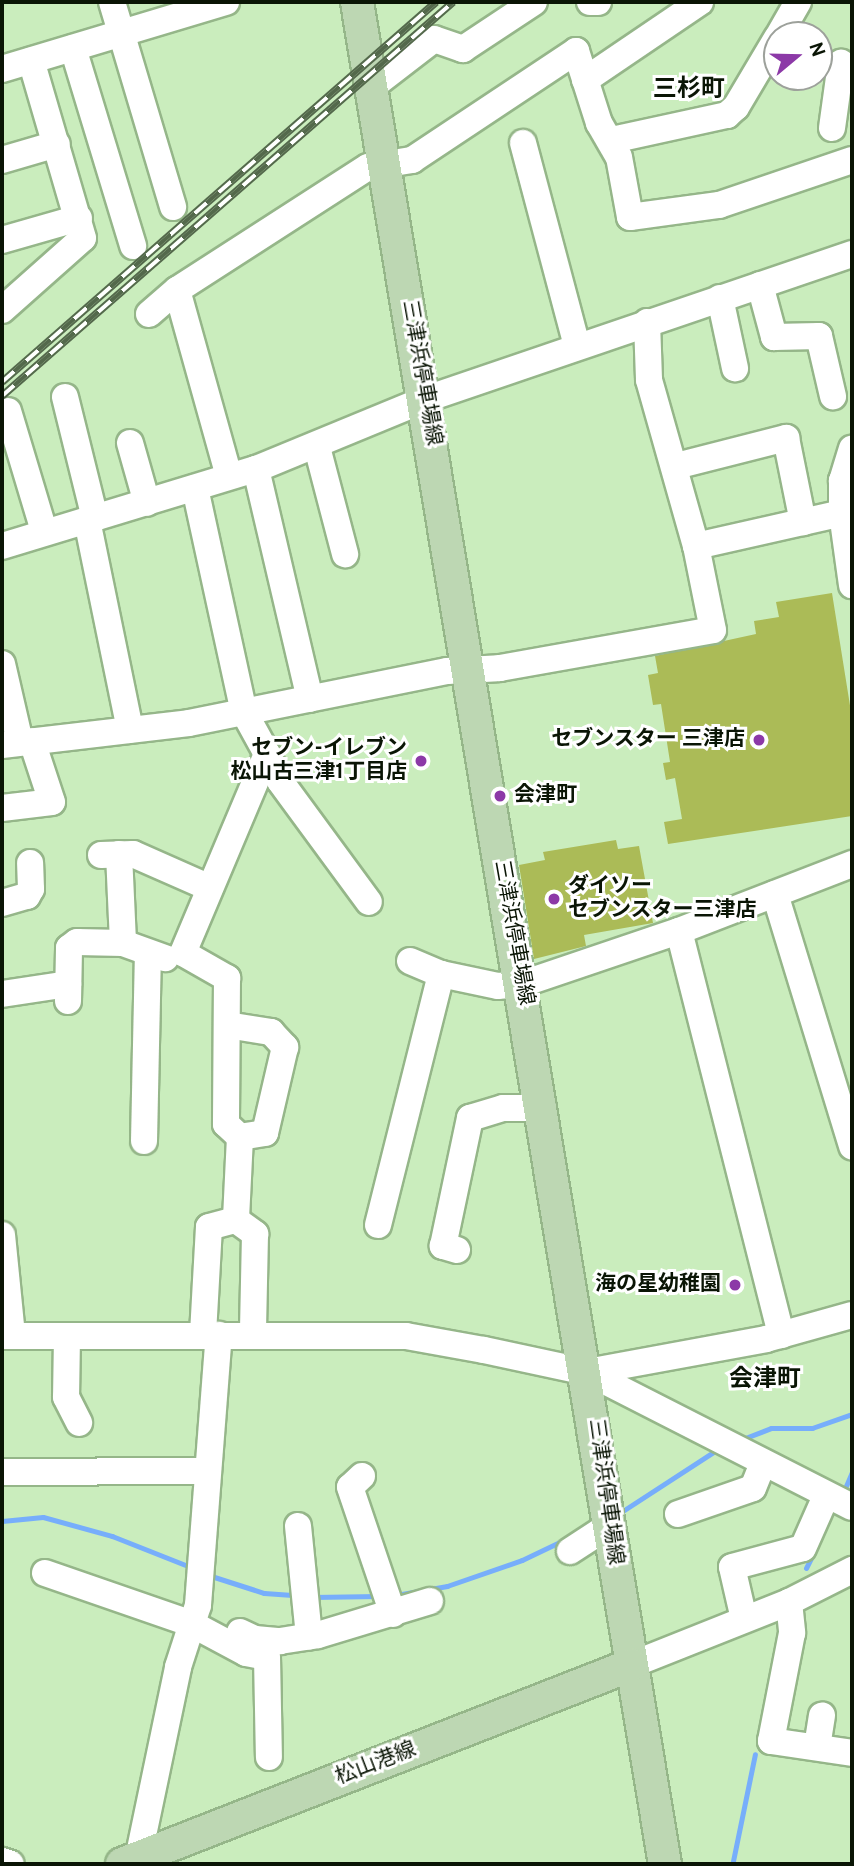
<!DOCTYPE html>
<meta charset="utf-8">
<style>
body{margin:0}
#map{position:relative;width:854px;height:1866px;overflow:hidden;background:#caedbd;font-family:Overpass,"Noto Sans JP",sans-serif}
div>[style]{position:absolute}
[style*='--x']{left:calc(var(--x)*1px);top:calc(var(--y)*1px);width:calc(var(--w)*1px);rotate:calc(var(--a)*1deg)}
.stream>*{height:5px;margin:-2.5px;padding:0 2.5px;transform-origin:2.5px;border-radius:2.5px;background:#77aefb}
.building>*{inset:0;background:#abbb57}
.roads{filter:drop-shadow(2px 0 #95b689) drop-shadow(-2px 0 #95b689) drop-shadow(0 2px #95b689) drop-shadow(0 -2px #95b689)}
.minor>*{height:26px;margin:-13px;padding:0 13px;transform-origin:13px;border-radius:13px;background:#fff}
.major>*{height:32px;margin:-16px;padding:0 16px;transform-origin:16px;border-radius:16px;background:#bdd7b3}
.rail>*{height:8px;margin-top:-4px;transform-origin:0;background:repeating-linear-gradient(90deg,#fff 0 16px,#54694c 0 32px);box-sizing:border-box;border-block:2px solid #54694c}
.dots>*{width:19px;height:19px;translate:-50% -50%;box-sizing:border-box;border:4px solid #fff;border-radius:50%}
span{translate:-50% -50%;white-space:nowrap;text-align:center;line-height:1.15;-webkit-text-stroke:6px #fff;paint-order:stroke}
.street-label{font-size:21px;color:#0a1505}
.poi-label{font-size:21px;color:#0a1505;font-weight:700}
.right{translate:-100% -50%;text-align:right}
.left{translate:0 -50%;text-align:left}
.quarter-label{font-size:24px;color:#0a1505;font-weight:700}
.frame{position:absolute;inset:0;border:4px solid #0a1505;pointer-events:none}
.north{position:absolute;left:763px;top:21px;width:70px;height:70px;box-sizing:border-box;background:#fff;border:2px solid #9da19b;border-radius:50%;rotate:71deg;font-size:19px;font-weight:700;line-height:28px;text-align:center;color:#0a1505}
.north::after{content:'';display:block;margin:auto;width:24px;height:32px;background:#8c39a7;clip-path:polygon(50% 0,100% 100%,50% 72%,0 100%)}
</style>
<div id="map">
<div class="stream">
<div style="--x:740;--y:1440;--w:33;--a:-21"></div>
<div style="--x:771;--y:1428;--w:41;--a:0"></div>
<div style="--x:812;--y:1428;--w:42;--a:-19.3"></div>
<div style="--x:846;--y:1486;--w:15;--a:-67"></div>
<div style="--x:618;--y:1514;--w:119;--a:-33"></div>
<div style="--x:2;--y:1521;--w:41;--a:-5.6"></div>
<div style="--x:43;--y:1517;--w:72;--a:15.4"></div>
<div style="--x:112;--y:1536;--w:87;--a:21.6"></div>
<div style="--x:806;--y:1568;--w:18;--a:-63"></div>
<div style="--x:208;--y:1575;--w:59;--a:17.8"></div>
<div style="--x:264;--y:1593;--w:32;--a:4"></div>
<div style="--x:396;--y:1595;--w:52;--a:-10"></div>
<div style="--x:447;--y:1586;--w:79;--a:-19.1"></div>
<div style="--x:522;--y:1560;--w:51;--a:-25.6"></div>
<div style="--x:312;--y:1597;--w:67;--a:-0.9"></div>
<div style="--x:733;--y:1861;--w:109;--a:-78.4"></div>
</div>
<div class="building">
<div style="clip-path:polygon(832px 593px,852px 718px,852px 816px,668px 844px,664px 822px,682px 819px,675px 778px,666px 780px,663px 763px,670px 762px,661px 704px,653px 705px,648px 675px,658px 673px,655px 656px,756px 634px,754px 621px,779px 617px,776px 602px)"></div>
<div style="clip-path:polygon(616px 840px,618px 849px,639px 846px,653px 923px,584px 935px,586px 946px,534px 959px,519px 865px,545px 860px,543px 852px)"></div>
</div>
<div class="roads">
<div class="minor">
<div style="--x:112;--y:2;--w:214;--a:73.4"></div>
<div style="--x:590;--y:2;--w:8;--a:0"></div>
<div style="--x:779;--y:35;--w:38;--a:-60"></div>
<div style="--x:73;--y:48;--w:207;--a:73.1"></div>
<div style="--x:2;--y:69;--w:234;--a:-16.7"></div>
<div style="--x:585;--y:80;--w:139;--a:-34.1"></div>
<div style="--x:373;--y:86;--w:77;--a:-37.6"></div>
<div style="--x:434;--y:39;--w:31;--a:19"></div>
<div style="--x:463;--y:49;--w:85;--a:-33.5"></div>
<div style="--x:832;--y:128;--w:66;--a:-82.1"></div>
<div style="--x:612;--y:140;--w:118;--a:-12.3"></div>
<div style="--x:727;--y:115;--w:12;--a:-42"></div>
<div style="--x:736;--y:107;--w:80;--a:-59.3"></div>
<div style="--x:523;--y:143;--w:210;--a:75.1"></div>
<div style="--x:2;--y:160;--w:57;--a:-16.2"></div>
<div style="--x:2;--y:240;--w:80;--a:-15.9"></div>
<div style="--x:760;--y:285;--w:54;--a:74.9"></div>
<div style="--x:774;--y:337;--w:45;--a:-1.3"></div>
<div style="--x:819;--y:336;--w:62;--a:76.9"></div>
<div style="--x:177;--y:290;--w:193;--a:74.4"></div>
<div style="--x:720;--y:298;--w:72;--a:77.9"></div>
<div style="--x:2;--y:310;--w:108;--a:-41.6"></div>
<div style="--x:83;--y:238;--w:185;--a:-106.3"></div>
<div style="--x:149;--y:314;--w:37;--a:-41"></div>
<div style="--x:177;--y:290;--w:227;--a:-32.8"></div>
<div style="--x:368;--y:167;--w:45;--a:-9"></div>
<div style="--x:412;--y:160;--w:197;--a:-33.6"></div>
<div style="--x:576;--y:51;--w:76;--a:72.3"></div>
<div style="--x:599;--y:123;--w:39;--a:60"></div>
<div style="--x:619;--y:157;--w:61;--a:79.6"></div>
<div style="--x:630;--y:217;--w:90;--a:-7.7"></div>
<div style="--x:719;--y:205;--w:140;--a:-18.7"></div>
<div style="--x:647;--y:322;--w:58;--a:88"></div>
<div style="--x:649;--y:380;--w:173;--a:74.2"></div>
<div style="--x:65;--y:397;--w:125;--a:76.1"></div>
<div style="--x:8;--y:411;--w:125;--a:73.3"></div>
<div style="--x:130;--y:443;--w:62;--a:74.2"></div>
<div style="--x:317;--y:447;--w:111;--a:75.3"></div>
<div style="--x:676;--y:466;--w:114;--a:-14.3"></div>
<div style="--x:786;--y:438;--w:86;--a:78.6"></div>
<div style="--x:256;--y:469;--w:236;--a:76.8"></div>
<div style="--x:852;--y:477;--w:11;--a:158"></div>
<div style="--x:842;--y:481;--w:32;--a:90"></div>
<div style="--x:842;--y:513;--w:73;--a:82.1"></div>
<div style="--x:842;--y:481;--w:34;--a:-73"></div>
<div style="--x:195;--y:488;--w:229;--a:77.7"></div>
<div style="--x:244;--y:712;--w:48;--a:61.3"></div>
<div style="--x:267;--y:754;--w:216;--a:112.9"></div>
<div style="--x:183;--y:953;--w:51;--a:29.6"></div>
<div style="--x:227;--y:978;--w:146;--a:90.4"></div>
<div style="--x:226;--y:1124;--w:19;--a:43"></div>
<div style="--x:240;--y:1137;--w:83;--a:92.8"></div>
<div style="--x:236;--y:1220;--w:24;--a:36"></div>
<div style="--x:255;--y:1234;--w:99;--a:91.2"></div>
<div style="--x:87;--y:520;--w:214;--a:78.4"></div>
<div style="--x:2;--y:546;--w:265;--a:-16.9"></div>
<div style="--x:256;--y:469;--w:184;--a:-22.4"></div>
<div style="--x:426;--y:399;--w:450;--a:-18.8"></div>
<div style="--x:2;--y:664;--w:80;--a:77"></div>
<div style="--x:2;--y:745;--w:188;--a:-6.7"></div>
<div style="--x:189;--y:723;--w:263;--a:-11.4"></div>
<div style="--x:447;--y:671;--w:53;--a:-3.2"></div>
<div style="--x:500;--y:668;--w:216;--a:-10.1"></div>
<div style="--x:713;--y:630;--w:86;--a:-101.4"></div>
<div style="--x:696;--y:546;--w:150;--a:-12.7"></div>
<div style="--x:267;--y:754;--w:30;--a:64"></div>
<div style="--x:280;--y:781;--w:150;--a:53.7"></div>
<div style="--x:2;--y:808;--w:50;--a:-6.8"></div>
<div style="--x:52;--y:802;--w:64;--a:-108.2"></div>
<div style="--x:119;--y:854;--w:89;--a:87.4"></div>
<div style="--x:101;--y:855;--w:32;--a:-2"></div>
<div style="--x:133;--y:854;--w:84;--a:23.8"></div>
<div style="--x:775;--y:894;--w:264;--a:73"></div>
<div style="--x:2;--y:903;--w:26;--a:-16"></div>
<div style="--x:27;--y:896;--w:8;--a:-60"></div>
<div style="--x:31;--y:889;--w:26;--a:-92"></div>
<div style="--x:679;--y:931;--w:417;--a:75.8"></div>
<div style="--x:410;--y:961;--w:34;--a:23"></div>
<div style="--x:441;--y:974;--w:58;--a:11.9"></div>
<div style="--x:498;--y:986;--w:24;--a:-5"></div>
<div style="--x:522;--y:984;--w:166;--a:-18.7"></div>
<div style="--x:679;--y:931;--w:186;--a:-21.2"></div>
<div style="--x:2;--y:994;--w:67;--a:-8.6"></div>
<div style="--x:68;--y:1001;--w:53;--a:-88.9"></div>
<div style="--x:69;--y:948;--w:10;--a:-37"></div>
<div style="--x:77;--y:942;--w:46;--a:1.2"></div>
<div style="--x:123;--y:943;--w:45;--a:19.7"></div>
<div style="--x:227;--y:1025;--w:45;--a:9"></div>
<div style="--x:271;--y:1032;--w:21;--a:47"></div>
<div style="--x:285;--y:1047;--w:88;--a:103.1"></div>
<div style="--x:265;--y:1133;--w:25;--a:171"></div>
<div style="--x:144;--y:1141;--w:186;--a:-88.8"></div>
<div style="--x:378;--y:1225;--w:259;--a:-75.9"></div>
<div style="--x:2;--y:1235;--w:100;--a:84.3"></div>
<div style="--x:457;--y:1250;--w:15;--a:-164"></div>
<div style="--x:443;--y:1246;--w:131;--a:-78.1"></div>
<div style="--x:470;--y:1118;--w:34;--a:-17"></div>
<div style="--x:503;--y:1108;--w:40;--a:0"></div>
<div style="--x:203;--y:1334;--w:107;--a:-86.8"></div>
<div style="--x:209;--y:1227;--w:28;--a:-15"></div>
<div style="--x:2;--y:1336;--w:404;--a:0"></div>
<div style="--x:406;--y:1336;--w:79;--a:10.2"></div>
<div style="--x:484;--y:1350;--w:105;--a:12.1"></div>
<div style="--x:587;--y:1372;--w:297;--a:27"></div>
<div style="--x:67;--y:1336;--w:61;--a:90.9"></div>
<div style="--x:66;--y:1397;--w:29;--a:63"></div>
<div style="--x:587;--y:1372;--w:182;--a:-10.4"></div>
<div style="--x:766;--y:1339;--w:89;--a:-15.6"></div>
<div style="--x:2;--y:1472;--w:204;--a:-0.3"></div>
<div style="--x:362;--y:1476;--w:16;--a:137"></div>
<div style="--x:350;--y:1487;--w:134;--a:71.3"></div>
<div style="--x:678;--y:1514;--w:79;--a:-19.1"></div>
<div style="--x:753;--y:1488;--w:27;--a:-68"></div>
<div style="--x:298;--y:1526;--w:111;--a:84.3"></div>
<div style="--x:570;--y:1551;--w:48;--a:-33"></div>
<div style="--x:45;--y:1573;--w:156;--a:19.1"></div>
<div style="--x:192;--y:1624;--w:61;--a:28.2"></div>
<div style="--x:246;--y:1653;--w:21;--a:11"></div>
<div style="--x:267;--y:1657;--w:100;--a:88.9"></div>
<div style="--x:789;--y:1602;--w:31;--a:84"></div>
<div style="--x:792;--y:1633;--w:110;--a:101"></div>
<div style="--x:771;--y:1741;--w:82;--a:8.4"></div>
<div style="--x:744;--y:1619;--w:53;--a:-103"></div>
<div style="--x:732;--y:1567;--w:73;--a:-15"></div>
<div style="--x:803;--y:1548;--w:57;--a:-66.1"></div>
<div style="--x:240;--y:1632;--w:17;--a:25"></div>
<div style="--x:255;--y:1639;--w:25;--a:5"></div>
<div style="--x:280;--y:1641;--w:38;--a:-9"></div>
<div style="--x:318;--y:1635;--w:117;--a:-16.9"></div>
<div style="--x:631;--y:1665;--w:170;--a:-21.7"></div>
<div style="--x:789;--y:1602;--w:71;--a:-26.9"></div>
<div style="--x:817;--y:1747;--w:32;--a:-81"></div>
<div style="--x:2;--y:1861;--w:9;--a:18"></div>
<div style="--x:137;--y:1864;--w:201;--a:-78.2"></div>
<div style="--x:178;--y:1667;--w:65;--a:-72.1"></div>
<div style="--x:198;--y:1605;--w:271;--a:-85.6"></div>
</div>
<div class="major">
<div style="--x:357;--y:2;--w:1887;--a:80.61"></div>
<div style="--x:122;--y:1864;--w:547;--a:-21.35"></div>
</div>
</div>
<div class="rail">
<div style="--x:2;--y:382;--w:577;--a:-41.2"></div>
<div style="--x:2;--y:396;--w:599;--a:-41.14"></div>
</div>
<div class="dots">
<div style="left:759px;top:740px;background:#8c39a7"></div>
<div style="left:421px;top:761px;background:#8c39a7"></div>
<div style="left:500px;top:796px;background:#8c39a7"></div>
<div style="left:554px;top:899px;background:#8c39a7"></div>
<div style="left:735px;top:1285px;background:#8c39a7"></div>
</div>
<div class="street-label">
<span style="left:421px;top:373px;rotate:80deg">三津浜停車場線</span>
<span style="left:513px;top:933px;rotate:80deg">三津浜停車場線</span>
<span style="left:605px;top:1492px;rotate:82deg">三津浜停車場線</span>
<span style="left:376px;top:1764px;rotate:-21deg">松山港線</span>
</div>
<div class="poi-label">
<span class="right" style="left:745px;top:740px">セブンスター 三津店</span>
<span class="right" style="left:407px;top:761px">セブン-イレブン<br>松山古三津1丁目店</span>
<span class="left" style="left:514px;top:796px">会津町</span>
<span class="left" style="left:568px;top:899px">ダイソー<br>セブンスター三津店</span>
<span class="right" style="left:721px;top:1285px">海の星幼稚園</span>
</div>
<div class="quarter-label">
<span style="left:689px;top:91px">三杉町</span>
<span style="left:765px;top:1381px">会津町</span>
</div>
<div class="frame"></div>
<div class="north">N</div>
</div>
